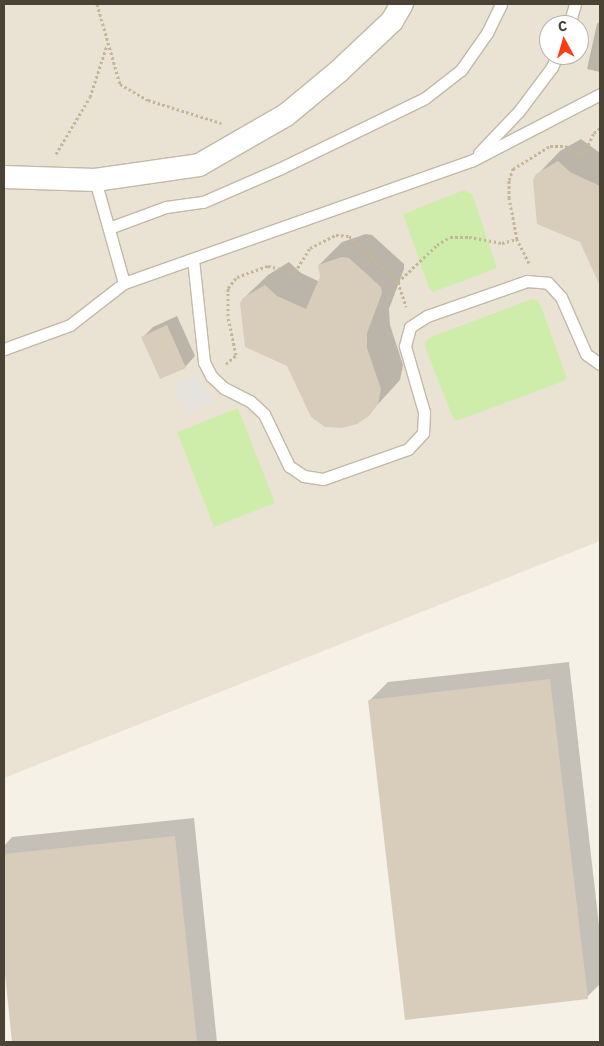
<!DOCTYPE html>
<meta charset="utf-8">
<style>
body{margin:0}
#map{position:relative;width:604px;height:1046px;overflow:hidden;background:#f5f1e7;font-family:"IBM Plex Sans",sans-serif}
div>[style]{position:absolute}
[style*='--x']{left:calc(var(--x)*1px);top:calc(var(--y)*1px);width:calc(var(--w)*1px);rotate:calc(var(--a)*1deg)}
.residential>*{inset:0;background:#eae3d4}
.green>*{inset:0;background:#ceedab}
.parking>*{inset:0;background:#e6e3df}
.shadow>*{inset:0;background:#0003}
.building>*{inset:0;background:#d8cdbb}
.path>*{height:3px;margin-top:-1.5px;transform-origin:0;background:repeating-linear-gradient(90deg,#c5b698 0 2.5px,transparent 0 5px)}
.roads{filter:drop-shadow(1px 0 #c2b9a8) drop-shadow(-1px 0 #c2b9a8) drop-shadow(0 1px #c2b9a8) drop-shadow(0 -1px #c2b9a8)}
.lane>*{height:11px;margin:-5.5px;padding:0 5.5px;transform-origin:5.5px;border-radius:5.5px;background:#fff}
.street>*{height:22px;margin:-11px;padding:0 11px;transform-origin:11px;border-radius:11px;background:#fff}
span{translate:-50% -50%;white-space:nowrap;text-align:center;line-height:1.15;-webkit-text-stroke:4.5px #fff;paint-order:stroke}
.frame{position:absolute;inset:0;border:5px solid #494235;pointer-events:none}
.north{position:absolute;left:539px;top:15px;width:50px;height:50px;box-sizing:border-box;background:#fff;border:1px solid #b6b3ae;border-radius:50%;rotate:354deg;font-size:14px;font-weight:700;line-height:20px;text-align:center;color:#494235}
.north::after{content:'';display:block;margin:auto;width:18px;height:22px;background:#ff3d14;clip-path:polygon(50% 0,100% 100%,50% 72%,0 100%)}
</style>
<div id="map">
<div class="residential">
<div style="clip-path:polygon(evenodd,4px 4px,600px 4px,600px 541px,4px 778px,4px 4px,549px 25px,579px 25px,579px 55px,549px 55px,549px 25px)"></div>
</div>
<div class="green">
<div style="clip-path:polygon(464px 190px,472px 194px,497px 268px,433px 292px,429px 288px,403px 214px)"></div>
<div style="clip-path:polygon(532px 299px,537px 300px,540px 304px,567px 378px,564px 381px,459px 420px,454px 420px,425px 347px,426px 341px,431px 337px)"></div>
<div style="clip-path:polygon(238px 408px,275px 503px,214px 527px,177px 432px)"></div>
</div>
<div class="parking">
<div style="clip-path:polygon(196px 376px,201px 385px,216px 401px,187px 415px,174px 385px)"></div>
</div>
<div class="shadow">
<div style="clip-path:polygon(600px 21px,600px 72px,587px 69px,597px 24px)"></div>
<div style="clip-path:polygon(581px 139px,600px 153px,600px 283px,581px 241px,537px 175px,560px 151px)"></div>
<div style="clip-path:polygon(366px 234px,372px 235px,404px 264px,404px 269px,389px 309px,390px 325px,403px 365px,400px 380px,368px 415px,288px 365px,244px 298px,268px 275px,289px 262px,301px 273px,320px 282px,322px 278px,319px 265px,342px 242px)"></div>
<div style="clip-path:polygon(177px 316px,195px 356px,185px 367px,143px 337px,153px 327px)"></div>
<div style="clip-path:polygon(569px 662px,600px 934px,600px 984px,587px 997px,369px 701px,388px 682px)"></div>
<div style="clip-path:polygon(194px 818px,217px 1042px,13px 1042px,4px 952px,4px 846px,12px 837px)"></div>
</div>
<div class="building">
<div style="clip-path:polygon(558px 161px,570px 172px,600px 186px,600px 286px,580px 242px,537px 224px,533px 180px,536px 174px)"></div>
<div style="clip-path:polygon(342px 257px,349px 258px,381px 287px,382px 293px,367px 333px,367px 348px,381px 389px,378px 404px,369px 416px,357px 424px,342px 428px,325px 427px,311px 417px,287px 366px,245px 347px,240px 303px,243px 298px,265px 285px,277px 296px,306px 309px,320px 277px,318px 265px)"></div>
<div style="clip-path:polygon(167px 325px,186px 368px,160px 379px,141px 337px)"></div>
<div style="clip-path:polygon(550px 679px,588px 999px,405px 1020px,368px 700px)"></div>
<div style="clip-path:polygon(175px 836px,197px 1042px,12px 1042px,4px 964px,4px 854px)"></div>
</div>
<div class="path">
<div style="--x:97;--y:4;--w:83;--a:74"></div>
<div style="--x:120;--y:84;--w:32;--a:30"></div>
<div style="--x:148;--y:100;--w:77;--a:17.5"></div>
<div style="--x:56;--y:154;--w:66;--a:-59.2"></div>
<div style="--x:90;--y:97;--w:55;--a:-71.9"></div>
<div style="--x:529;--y:263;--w:27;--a:-117"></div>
<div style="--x:517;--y:239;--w:42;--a:-101"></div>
<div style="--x:509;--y:198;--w:18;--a:-90"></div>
<div style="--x:509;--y:180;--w:12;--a:-70"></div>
<div style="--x:513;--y:169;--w:44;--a:-31.9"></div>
<div style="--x:550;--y:146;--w:15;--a:0"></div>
<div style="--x:565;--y:146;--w:21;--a:23"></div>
<div style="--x:584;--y:154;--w:23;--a:-65"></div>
<div style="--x:594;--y:133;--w:8;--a:-40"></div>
<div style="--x:398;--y:282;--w:54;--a:-43.5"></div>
<div style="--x:437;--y:245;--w:15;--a:-32"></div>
<div style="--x:450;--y:237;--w:19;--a:0"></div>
<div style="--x:469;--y:237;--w:34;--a:10"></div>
<div style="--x:502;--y:243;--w:16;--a:-15"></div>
<div style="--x:226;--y:364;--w:13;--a:-42"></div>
<div style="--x:236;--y:355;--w:40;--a:-102"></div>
<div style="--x:228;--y:316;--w:28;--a:-90"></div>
<div style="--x:228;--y:288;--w:14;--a:-51"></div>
<div style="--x:237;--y:277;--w:33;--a:-20"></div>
<div style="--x:268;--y:266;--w:28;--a:13"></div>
<div style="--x:295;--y:272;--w:28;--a:-58"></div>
<div style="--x:310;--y:248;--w:29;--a:-27"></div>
<div style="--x:336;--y:235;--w:13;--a:4"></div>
<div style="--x:349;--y:236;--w:67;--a:43.2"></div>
<div style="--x:398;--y:282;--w:26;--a:72"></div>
</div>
<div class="roads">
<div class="lane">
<div style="--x:569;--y:25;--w:22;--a:-74"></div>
<div style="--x:479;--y:153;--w:58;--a:-46.4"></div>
<div style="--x:519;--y:111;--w:55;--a:-53.1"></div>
<div style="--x:552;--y:67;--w:13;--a:-67"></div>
<div style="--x:95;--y:180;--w:107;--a:74.3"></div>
<div style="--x:124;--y:283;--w:368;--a:-19.4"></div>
<div style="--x:471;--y:161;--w:145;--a:-27.4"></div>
<div style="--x:109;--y:228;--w:61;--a:-20.2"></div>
<div style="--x:166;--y:207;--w:37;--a:-8"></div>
<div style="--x:203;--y:202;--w:83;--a:-23.5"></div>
<div style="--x:279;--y:169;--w:162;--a:-25.9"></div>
<div style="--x:425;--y:98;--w:46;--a:-37.9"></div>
<div style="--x:461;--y:70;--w:45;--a:-54.9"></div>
<div style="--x:487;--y:33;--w:32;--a:-64"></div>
<div style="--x:193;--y:259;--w:104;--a:83.9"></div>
<div style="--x:204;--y:362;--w:16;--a:63"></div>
<div style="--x:211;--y:376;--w:18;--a:43"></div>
<div style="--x:224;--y:388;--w:29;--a:27"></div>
<div style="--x:250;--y:401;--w:19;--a:43"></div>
<div style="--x:264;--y:414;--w:58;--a:64.3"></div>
<div style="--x:289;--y:466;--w:18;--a:34"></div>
<div style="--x:304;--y:476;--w:19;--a:9"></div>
<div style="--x:323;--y:479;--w:90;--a:-19.4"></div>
<div style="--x:408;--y:449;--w:22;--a:-47"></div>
<div style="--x:423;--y:433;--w:21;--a:-87"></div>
<div style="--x:424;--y:412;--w:69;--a:-106.1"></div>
<div style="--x:405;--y:346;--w:20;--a:-75"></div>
<div style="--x:410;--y:327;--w:20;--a:-33"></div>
<div style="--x:427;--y:316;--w:106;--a:-19.3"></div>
<div style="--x:527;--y:281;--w:21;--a:5"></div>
<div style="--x:548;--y:283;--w:19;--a:47"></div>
<div style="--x:561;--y:297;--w:62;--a:66.3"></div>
<div style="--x:586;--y:354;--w:17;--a:36"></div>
<div style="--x:4;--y:349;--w:70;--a:-20"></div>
<div style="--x:70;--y:325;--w:68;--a:-37.9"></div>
</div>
<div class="street">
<div style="--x:4;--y:177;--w:91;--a:1.9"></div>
<div style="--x:95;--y:180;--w:105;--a:-8.2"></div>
<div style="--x:199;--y:165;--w:100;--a:-29.9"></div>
<div style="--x:286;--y:115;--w:69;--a:-39.7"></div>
<div style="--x:339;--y:71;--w:73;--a:-43.3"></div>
<div style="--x:392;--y:21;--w:20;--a:-60"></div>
</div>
</div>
<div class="frame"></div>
<div class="north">С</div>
</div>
